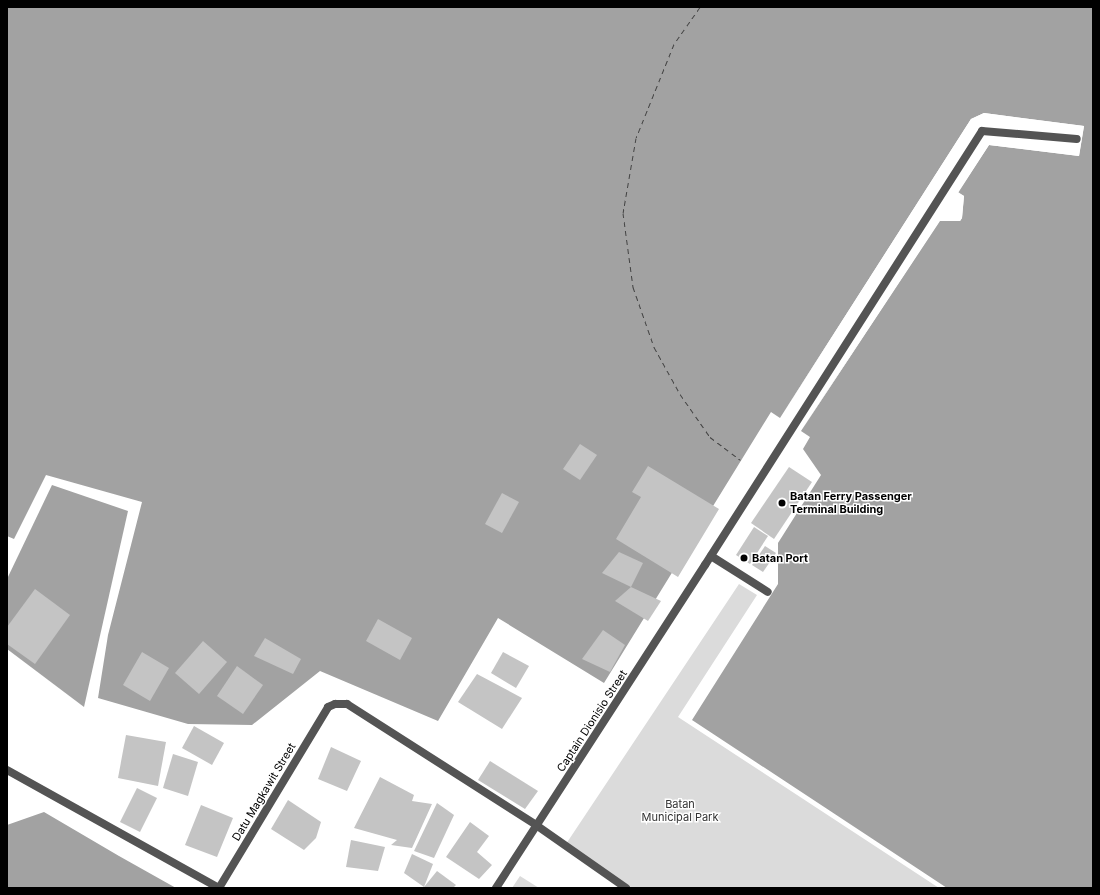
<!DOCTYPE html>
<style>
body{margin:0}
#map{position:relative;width:1100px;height:895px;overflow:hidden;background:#fff;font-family:Inter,sans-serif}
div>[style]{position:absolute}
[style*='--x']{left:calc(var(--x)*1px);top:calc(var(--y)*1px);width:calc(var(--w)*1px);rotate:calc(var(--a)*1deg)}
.green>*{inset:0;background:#dbdbdb}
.water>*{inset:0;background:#a2a2a2}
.pier>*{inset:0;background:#fff}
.ferry>*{height:1px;margin-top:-0.5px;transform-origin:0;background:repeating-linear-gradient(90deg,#434343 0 5px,transparent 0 9px)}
.building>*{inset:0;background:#c4c4c4}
.service>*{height:8px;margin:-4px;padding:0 4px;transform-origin:4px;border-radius:4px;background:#545454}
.minor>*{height:8px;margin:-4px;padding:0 4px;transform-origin:4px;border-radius:4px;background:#545454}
.tertiary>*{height:8px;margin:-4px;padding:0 4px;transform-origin:4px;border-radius:4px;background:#545454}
.dots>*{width:11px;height:11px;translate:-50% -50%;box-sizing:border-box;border:2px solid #fff;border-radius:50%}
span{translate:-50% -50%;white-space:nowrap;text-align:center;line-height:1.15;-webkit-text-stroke:3px #fff;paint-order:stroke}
.poi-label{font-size:11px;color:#000;font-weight:700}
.left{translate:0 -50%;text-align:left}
.street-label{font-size:11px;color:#000}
.park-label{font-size:11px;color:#323232}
.frame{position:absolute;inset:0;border:8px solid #000;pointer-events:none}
</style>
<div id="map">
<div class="green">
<div style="clip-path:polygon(739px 584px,757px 595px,678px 717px,939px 888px,632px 888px,566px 844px)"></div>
<div style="clip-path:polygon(520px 876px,539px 888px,512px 888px)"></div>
</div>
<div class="water">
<div style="clip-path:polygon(7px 7px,1093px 7px,1093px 888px,947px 888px,692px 720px,778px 584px,778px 543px,821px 475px,803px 449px,810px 437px,801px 431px,940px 220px,960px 221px,962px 218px,964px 196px,958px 193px,989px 145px,1079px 156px,1084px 126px,984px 113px,971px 119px,780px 418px,771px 412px,604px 683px,498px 618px,438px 721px,320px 671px,252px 725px,188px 724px,98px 698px,108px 635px,142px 502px,46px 475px,14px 539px,7px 536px)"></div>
<div style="clip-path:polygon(52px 485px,128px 511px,84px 707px,7px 649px,7px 579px)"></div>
<div style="clip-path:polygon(44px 812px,119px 856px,176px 888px,7px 888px,7px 825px)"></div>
</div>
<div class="pier">
<div style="clip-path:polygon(984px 113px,1084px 126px,1079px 156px,989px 145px,958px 192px,964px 196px,962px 218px,960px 221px,940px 221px,801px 431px,939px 219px,961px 217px,962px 197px,956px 192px,988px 144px,1078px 154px,1081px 127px,985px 115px,973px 120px,780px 418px,971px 119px)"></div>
</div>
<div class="ferry">
<div style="--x:700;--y:7;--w:45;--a:125.1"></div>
<div style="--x:674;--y:44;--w:101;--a:112"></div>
<div style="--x:636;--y:138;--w:76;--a:99.8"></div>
<div style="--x:623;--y:213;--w:75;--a:82.3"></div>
<div style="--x:633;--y:287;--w:64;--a:70.7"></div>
<div style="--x:654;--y:347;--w:54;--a:61"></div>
<div style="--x:680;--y:394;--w:52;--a:55.1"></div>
<div style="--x:710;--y:437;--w:38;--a:37"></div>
</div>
<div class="building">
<div style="clip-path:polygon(580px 444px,597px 455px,580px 480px,563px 469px)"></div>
<div style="clip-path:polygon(648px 466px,719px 509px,678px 577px,616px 539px,641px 497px,632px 492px)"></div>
<div style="clip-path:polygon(789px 467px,812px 482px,774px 539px,751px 523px)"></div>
<div style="clip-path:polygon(502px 493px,519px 502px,502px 533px,485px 524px)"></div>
<div style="clip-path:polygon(754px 527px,768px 536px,750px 564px,736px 555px)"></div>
<div style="clip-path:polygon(765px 546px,776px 553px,763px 572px,752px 565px)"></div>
<div style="clip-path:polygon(619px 552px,643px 563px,631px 587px,602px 573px)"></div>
<div style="clip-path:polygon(631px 587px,661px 601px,648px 621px,615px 601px)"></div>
<div style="clip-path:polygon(35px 589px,70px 615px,35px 664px,7px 644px,7px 627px)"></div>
<div style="clip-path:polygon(378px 619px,412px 638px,400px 660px,366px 641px)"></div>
<div style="clip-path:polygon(603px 630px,625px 645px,610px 672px,582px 659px)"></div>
<div style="clip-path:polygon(265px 638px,301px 659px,293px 674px,254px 656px)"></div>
<div style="clip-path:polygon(203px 641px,227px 662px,199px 694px,175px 673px)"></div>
<div style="clip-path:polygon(142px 652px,169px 668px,150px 701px,123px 685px)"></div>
<div style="clip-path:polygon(503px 652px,529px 666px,516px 688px,491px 673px)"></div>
<div style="clip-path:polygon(237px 666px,263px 685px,243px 714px,217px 696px)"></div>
<div style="clip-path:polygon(477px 674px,522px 698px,502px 729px,458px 702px)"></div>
<div style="clip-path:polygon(194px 726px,224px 743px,212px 765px,182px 748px)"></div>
<div style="clip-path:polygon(126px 735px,166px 742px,158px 786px,118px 778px)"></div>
<div style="clip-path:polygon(331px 747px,361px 761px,347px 791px,318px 779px)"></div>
<div style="clip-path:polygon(173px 754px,198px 762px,188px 796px,163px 788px)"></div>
<div style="clip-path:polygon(490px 761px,538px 791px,525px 809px,478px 780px)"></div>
<div style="clip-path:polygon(380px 777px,414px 795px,412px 801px,432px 804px,412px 848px,391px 845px,397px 840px,354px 828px)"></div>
<div style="clip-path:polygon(137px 788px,157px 798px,140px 832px,120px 822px)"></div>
<div style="clip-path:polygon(288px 800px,321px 822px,316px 838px,304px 850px,271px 829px)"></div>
<div style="clip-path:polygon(437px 803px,454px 815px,434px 858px,414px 851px)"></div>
<div style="clip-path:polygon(201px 805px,233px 818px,217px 857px,185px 845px)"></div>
<div style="clip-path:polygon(470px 822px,489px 836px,477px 852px,492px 865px,479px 879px,446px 857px)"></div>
<div style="clip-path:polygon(351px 840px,385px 847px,378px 871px,346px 867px)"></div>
<div style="clip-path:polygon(412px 854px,433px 864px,424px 887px,404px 873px)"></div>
<div style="clip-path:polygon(437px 871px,456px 885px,453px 888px,424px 887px)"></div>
</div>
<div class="service">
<div style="--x:711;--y:556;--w:67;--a:32.3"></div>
<div style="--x:705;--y:565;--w:515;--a:-57.45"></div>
<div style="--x:982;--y:131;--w:95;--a:4.8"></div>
<div style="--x:7;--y:770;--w:243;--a:29.1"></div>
<div style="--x:536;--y:825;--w:110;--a:35"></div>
</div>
<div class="minor">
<div style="--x:219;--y:888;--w:211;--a:-58.9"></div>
<div style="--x:328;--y:707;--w:8;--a:-23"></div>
<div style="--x:335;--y:704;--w:12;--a:0"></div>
<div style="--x:347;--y:704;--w:224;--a:32.6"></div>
</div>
<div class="tertiary">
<div style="--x:496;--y:888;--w:385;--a:-57.1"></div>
</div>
<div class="dots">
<div style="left:782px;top:503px;background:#000"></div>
<div style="left:744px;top:558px;background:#000"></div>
</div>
<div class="poi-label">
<span class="left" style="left:790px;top:503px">Batan Ferry Passenger<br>Terminal Building</span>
<span class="left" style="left:752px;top:558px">Batan Port</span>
</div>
<div class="street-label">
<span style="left:592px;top:721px;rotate:-57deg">Captain Dionisio Street</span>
<span style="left:264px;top:792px;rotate:-59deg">Datu Magkawit Street</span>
</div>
<div class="park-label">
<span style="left:680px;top:811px">Batan<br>Municipal Park</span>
</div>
<div class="frame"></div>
</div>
